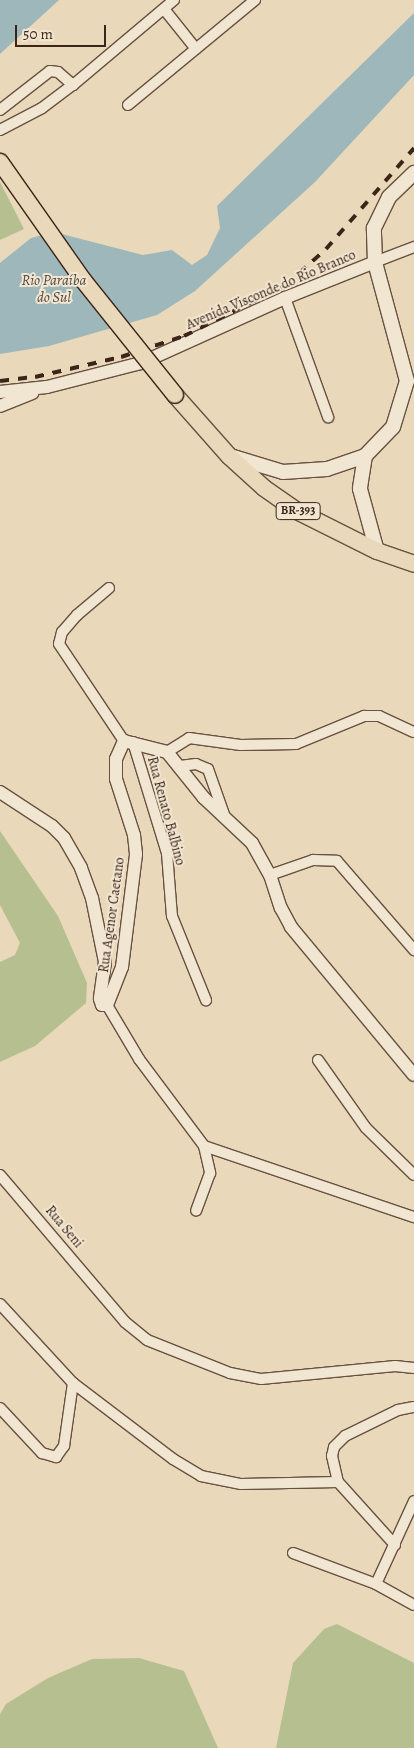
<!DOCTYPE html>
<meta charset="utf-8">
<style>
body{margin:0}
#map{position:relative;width:414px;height:1748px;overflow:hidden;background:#e9d8ba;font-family:Alegreya,serif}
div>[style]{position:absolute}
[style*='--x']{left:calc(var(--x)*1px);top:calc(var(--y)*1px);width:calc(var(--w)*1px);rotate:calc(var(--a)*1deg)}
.green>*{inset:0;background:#b5bf90}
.water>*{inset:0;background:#9db7bb}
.roads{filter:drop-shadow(1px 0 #685140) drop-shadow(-1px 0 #685140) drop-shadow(0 1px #685140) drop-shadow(0 -1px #685140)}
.minor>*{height:10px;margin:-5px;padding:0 5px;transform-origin:5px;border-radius:5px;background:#f1e6d2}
.tertiary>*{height:12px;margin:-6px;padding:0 6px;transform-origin:6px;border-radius:6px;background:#f1e6d2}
.secondary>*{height:14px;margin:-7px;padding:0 7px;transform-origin:7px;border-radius:7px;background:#f1e6d2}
.trunk>*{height:16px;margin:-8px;padding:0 8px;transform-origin:8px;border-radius:8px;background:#e9d8ba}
.rail>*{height:4px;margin-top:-2px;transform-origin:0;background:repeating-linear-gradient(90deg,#3d2418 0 9px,transparent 0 18px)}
.bridges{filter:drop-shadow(1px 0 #3d2418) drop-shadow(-1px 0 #3d2418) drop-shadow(0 1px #3d2418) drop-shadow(0 -1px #3d2418)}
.trunk-bridge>*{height:16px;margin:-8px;padding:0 8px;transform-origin:8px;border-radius:8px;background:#e9d8ba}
span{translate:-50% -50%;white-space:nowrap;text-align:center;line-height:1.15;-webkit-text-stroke:4px #f1e6d2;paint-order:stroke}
.shield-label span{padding:1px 4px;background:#f1e6d2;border:1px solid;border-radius:4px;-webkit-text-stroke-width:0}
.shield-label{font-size:12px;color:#3d2418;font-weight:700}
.street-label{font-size:14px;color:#3d2418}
.water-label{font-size:15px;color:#554941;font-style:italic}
.scale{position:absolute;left:15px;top:25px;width:91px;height:22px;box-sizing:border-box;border:2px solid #3d2418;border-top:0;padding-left:6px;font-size:15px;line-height:18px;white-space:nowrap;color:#3d2418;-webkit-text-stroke:4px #f1e6d2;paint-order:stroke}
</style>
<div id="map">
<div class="green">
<div style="clip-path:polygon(0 182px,24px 229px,0 240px)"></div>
<div style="clip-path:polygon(0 831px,58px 916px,87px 983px,86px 1003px,35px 1046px,0 1062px,0 962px,15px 955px,20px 943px,0 905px)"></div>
<div style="clip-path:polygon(337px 1624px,414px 1663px,414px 1748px,276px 1748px,293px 1663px,324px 1629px)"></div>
<div style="clip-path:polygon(139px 1658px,184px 1671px,218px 1748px,0 1748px,0 1714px,6px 1704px,48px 1678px,92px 1659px)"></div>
</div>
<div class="water">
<div style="clip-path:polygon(0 0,59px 0,0 54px)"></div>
<div style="clip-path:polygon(414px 13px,414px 75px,315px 182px,195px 291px,157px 315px,49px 346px,0 354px,0 263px,31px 238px,54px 232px,143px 255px,172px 250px,192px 265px,207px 255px,220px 228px,217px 206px)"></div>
</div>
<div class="roads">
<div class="minor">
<div style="--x:164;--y:9;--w:51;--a:51.3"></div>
<div style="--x:128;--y:105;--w:165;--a:-39.6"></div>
<div style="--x:0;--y:110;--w:63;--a:-38"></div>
<div style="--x:50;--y:71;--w:8;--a:7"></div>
<div style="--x:58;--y:72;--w:20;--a:41"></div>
<div style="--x:0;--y:130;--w:47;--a:-27.6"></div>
<div style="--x:42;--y:108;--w:39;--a:-37"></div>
<div style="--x:73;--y:85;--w:132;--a:-40.1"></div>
<div style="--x:375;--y:262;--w:42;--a:-21"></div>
<div style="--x:285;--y:298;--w:127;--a:70.1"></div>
<div style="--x:109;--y:588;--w:42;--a:139.8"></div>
<div style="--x:77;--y:615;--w:23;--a:131"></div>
<div style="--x:62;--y:632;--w:12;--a:104"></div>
<div style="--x:59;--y:644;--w:117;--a:56.2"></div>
<div style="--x:133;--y:742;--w:116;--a:73"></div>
<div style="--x:167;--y:853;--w:63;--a:85.5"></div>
<div style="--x:172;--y:916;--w:91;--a:68"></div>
<div style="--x:167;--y:752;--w:26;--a:-32"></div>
<div style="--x:189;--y:738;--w:52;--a:7.7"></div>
<div style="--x:241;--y:745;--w:55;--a:-1"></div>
<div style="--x:296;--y:744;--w:74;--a:-22.4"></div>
<div style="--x:364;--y:716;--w:15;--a:0"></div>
<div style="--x:379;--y:716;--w:38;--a:25"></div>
<div style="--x:180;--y:766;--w:16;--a:-7"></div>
<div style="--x:196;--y:764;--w:13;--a:23"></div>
<div style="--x:208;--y:769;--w:51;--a:70.5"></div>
<div style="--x:270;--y:875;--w:46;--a:-19.2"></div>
<div style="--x:313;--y:860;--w:24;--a:2"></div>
<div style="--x:337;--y:861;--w:118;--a:49.1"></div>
<div style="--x:107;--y:1005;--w:63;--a:59.3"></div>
<div style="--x:139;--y:1059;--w:109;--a:53.2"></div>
<div style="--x:204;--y:1146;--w:28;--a:77"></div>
<div style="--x:210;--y:1173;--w:40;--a:110.2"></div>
<div style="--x:318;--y:1060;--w:83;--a:54.8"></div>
<div style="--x:366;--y:1128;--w:67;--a:44.4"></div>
<div style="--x:204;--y:1146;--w:222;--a:18.7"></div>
<div style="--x:0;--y:1175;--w:193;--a:49.6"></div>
<div style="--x:125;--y:1322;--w:28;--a:39"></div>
<div style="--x:147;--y:1340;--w:89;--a:21.7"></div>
<div style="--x:230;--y:1373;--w:32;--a:11"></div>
<div style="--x:261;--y:1379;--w:135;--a:-5.5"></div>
<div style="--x:395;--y:1366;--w:19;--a:6"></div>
<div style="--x:0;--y:1304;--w:108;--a:47.3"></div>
<div style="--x:73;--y:1383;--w:126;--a:37.2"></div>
<div style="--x:173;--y:1459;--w:33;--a:31"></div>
<div style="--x:201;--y:1476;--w:41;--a:11.3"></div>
<div style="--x:241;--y:1484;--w:97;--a:-1.2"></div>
<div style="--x:0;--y:1408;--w:62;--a:47"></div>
<div style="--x:42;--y:1453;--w:15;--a:16"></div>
<div style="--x:56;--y:1457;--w:14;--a:-54"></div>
<div style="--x:64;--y:1446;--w:64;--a:-81.9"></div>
<div style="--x:395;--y:1545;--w:85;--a:-132.1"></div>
<div style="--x:338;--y:1482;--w:27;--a:-103"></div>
<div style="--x:332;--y:1456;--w:9;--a:-77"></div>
<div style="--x:334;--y:1447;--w:16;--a:-45"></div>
<div style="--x:345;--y:1436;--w:59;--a:-26.1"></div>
<div style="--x:398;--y:1410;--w:16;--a:-11"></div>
<div style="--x:293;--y:1553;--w:89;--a:20.5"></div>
<div style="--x:376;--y:1584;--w:43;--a:28.9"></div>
<div style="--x:376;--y:1584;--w:91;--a:-65.4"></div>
</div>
<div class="tertiary">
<div style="--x:0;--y:392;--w:47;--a:-6.1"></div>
<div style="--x:47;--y:387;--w:97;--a:-14.3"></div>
<div style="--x:141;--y:363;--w:158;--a:-24.3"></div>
<div style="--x:285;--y:298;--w:97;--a:-21.8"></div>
<div style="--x:0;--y:406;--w:35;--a:-22"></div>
<div style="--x:0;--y:792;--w:62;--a:33.2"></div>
<div style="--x:52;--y:826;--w:17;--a:45"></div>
<div style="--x:64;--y:838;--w:34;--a:60"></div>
<div style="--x:81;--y:868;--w:32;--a:70"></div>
<div style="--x:92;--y:898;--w:65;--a:78.5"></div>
<div style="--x:105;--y:962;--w:37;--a:98"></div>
<div style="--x:100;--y:999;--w:6;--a:72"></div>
<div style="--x:102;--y:1005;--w:5;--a:0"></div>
<div style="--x:107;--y:1005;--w:41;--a:-68.5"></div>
<div style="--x:122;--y:967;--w:114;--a:-82.9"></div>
<div style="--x:136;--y:854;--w:19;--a:-96"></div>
<div style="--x:134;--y:835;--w:59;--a:-107.8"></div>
<div style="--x:116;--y:779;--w:20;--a:-90"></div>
<div style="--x:116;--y:759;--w:20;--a:-66"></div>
<div style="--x:124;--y:741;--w:44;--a:14.3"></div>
<div style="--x:167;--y:752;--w:59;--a:51.2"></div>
<div style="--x:204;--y:798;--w:66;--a:43.2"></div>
<div style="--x:252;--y:843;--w:37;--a:61"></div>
<div style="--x:270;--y:875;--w:35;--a:72"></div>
<div style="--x:281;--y:908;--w:21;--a:62"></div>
<div style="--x:291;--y:927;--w:192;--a:50.3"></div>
</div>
<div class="secondary">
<div style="--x:230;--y:456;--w:55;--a:16.8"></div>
<div style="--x:283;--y:472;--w:44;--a:-3.9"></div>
<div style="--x:327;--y:469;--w:40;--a:-18.9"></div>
<div style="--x:365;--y:456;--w:40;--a:-46"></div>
<div style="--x:393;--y:427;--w:48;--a:-73.1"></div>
<div style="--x:407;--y:381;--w:123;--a:-105.1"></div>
<div style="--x:375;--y:262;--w:34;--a:-92"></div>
<div style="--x:374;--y:228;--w:34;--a:-64"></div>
<div style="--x:389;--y:197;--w:35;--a:-44"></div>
<div style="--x:365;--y:456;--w:33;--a:99"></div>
<div style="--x:360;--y:489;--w:64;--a:74.7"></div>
</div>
<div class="trunk">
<div style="--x:175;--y:395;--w:81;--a:48.5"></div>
<div style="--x:229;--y:456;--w:47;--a:42.4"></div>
<div style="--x:264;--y:488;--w:40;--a:34.9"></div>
<div style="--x:297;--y:511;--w:89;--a:26.6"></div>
<div style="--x:377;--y:551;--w:39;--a:19"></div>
</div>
</div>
<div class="rail">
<div style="--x:0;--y:381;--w:35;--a:-7"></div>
<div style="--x:35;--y:377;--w:88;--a:-13.1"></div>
<div style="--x:121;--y:357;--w:66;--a:-18.4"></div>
<div style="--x:184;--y:336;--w:114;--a:-26.6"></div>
<div style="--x:286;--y:285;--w:54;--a:-42"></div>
<div style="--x:326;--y:249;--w:134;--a:-48.9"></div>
</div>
<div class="bridges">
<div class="trunk-bridge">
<div style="--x:0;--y:162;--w:144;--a:54.9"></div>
<div style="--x:83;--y:280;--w:147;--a:51.3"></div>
</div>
</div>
<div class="shield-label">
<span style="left:298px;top:511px">BR-393</span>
</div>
<div class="street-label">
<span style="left:271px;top:290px;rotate:-23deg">Avenida Visconde do Rio Branco</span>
<span style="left:166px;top:811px;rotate:75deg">Rua Renato Balbino</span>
<span style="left:112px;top:915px;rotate:-82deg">Rua Agenor Caetano</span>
<span style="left:64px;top:1227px;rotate:50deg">Rua Seni</span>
</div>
<div class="water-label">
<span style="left:54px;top:289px">Rio Paraíba<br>do Sul</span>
</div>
<div class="scale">50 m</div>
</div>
